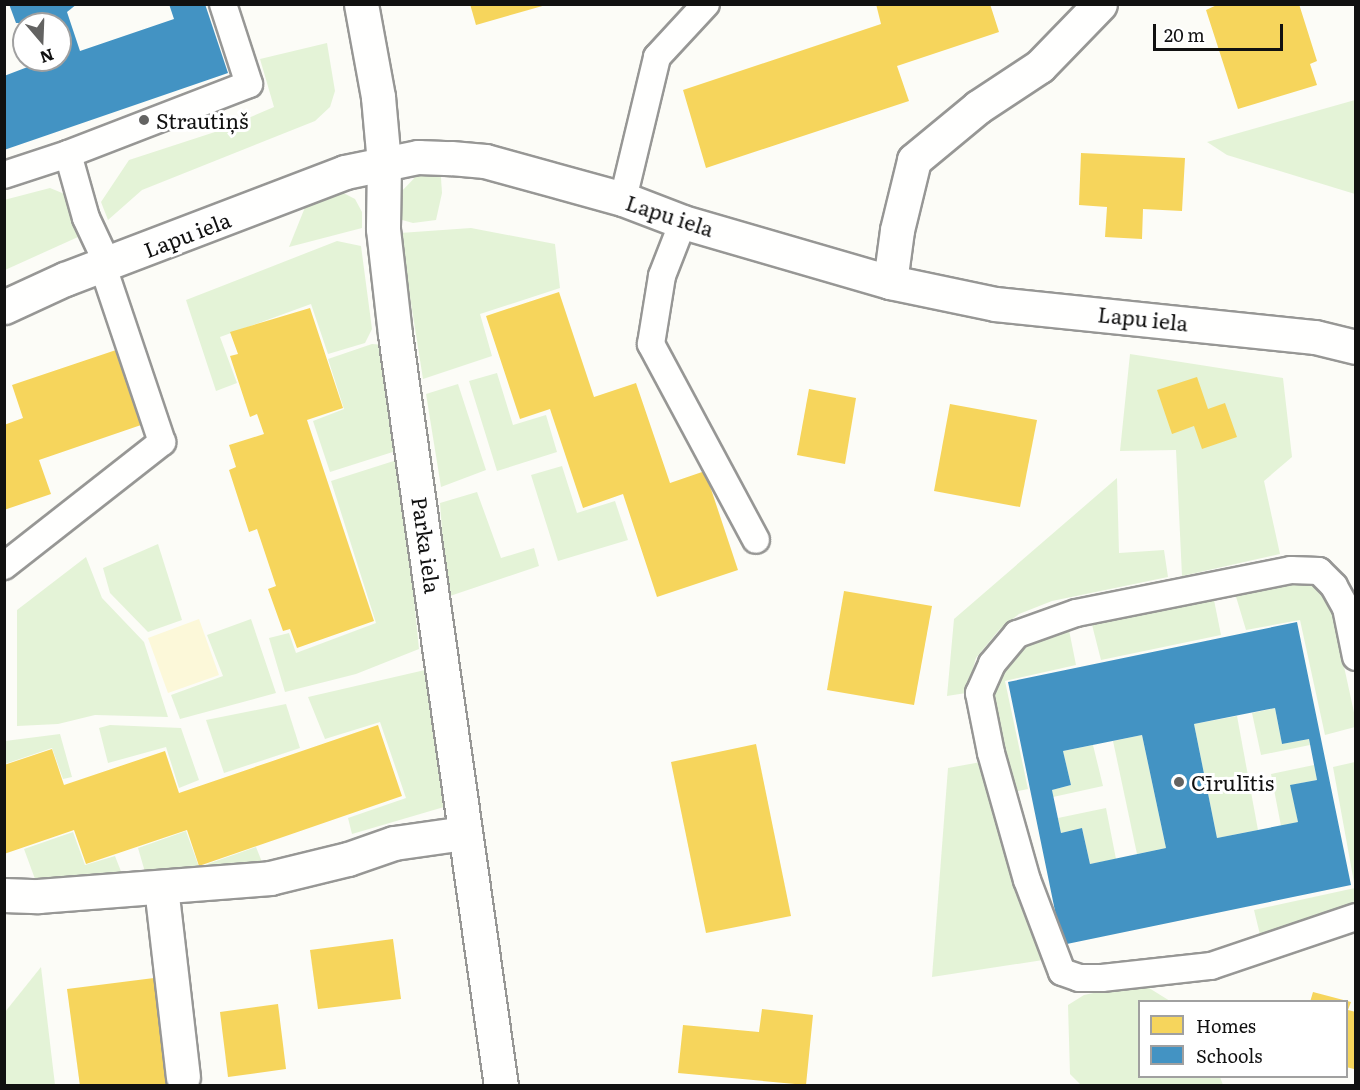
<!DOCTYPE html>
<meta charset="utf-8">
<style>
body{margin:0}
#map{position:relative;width:1360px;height:1090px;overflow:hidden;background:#fcfcf7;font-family:Literata,serif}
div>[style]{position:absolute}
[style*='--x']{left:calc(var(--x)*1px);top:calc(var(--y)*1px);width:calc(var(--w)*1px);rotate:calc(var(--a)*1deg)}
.green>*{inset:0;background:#e4f3d7}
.sand>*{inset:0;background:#fcf8d9}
.homes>*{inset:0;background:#f6d55c}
.schools>*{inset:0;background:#4393c3}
.roads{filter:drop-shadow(2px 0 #979795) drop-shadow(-2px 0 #979795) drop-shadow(0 2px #979795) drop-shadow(0 -2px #979795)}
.lane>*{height:26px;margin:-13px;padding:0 13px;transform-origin:13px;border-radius:13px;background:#fffffe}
.street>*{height:33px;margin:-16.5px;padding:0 16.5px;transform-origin:16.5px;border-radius:16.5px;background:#fffffe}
.dots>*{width:16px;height:16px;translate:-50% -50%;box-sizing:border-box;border:3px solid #fff;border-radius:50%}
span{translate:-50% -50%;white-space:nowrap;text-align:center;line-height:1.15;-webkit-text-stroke:6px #fff;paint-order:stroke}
.poi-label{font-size:21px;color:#111}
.left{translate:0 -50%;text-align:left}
.street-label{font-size:21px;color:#111}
.frame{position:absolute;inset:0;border:6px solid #111;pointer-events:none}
.legend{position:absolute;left:1138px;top:1000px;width:210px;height:78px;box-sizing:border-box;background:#fff;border:2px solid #a0a0a0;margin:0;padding:8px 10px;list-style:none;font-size:18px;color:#111}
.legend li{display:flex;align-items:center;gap:12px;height:30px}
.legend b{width:30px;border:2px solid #a0a0a0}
.north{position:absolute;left:12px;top:12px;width:60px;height:60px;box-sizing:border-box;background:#fff;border:2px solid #a0a0a0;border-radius:50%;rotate:161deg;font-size:16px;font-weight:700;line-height:24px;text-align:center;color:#111}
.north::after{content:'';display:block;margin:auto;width:21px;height:27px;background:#636362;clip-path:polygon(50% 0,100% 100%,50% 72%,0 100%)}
.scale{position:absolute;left:1153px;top:24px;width:130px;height:27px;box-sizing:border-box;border:3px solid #111;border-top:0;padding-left:8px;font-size:18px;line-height:21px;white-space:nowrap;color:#111;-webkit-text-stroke:4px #fff;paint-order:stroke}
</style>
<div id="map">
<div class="green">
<div style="clip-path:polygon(327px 43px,335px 91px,330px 107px,315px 121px,142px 190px,108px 220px,101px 202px,129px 160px,218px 131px,274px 107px,260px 59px)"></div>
<div style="clip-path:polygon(1355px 100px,1355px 194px,1227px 155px,1207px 142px)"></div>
<div style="clip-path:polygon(440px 163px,442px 193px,436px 220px,413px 223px,395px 218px,400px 193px,423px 169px)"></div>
<div style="clip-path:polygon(328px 185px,355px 199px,362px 212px,362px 228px,289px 247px,312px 190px)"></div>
<div style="clip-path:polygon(50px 188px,67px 195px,78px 237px,5px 270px,4px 200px)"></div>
<div style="clip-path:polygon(471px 228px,555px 244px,560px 288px,480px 314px,492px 356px,423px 379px,400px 233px)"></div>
<div style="clip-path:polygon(337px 241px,361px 246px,372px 329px,365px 343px,328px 354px,311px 304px,220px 337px,237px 383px,216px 391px,186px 300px)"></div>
<div style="clip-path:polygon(372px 344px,385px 345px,399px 450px,330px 472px,313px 421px,344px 409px,328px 359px)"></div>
<div style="clip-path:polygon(1130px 354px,1283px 378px,1292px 457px,1264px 481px,1280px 554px,1182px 576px,1176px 450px,1120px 451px)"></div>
<div style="clip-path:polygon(497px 373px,513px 425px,546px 415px,557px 452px,497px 471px,469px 381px)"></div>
<div style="clip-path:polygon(458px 384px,486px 470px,441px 487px,426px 394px)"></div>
<div style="clip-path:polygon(400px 459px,419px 649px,356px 674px,285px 692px,269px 638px,289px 633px,296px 653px,376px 623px,331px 481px)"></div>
<div style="clip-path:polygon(562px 466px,577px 513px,615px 501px,628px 540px,558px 561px,531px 475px)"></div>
<div style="clip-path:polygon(1117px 478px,1119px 553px,1164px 550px,1168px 577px,1052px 601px,1019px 614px,999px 630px,976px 658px,966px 693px,947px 696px,954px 619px)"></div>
<div style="clip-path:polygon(477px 492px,501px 558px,534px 548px,539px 566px,447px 597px,440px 503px)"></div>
<div style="clip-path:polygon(158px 544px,182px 620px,148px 632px,110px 593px,103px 568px)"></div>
<div style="clip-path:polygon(86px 557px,102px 598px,144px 642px,168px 717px,95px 715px,58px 724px,17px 726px,17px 610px)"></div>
<div style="clip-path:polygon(1313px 579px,1328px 593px,1355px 717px,1355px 727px,1325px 735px,1300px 620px,1246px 630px,1234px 590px)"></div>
<div style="clip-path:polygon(1213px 595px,1221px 635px,1101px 660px,1091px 621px)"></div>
<div style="clip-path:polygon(251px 619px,276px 693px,180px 719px,171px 695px,223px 676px,207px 635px)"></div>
<div style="clip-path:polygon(1068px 625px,1076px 665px,1005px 681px,1028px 789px,1014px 792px,992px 689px,1014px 648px)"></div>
<div style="clip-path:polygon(425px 670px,444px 807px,352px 834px,348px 818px,406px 798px,380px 722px,325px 739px,308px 697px)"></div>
<div style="clip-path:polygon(286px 704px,300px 748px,224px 773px,206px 720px)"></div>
<div style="clip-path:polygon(1275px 708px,1282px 744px,1309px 739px,1310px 745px,1261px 755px,1252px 713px)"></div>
<div style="clip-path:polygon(1237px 716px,1258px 830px,1217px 838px,1194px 724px)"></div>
<div style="clip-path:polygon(110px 725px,181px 728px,199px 780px,179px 788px,166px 747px,108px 763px,99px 728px)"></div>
<div style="clip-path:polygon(60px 734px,72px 777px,63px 779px,52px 748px,5px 764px,5px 741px)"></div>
<div style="clip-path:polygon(1142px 735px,1166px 848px,1137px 854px,1113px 741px)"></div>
<div style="clip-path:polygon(1093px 745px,1103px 786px,1053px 797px,1052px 790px,1071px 785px,1063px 751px)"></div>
<div style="clip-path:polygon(981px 762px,1043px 960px,932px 977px,948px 768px)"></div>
<div style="clip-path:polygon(1355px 762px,1355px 904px,1262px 943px,1254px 910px,1355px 888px,1333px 767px)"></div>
<div style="clip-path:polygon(1314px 765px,1317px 780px,1291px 785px,1298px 822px,1281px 826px,1271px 774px)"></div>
<div style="clip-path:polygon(1106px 808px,1116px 859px,1090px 864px,1082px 828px,1061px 833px,1058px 818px)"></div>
<div style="clip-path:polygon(186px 831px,199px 867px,256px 847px,262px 862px,198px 871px,145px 872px,138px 848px)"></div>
<div style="clip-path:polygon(73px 832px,85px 865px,115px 856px,122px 874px,35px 879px,24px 849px)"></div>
<div style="clip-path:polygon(41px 967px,55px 1085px,5px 1085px,5px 1012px)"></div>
<div style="clip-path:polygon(1141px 983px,1170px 1001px,1140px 1002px,1140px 1076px,1220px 1077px,1223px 1085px,1081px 1085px,1070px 1074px,1068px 1005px,1084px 995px)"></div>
</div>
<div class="sand">
<div style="clip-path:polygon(199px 619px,219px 675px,168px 693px,148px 638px)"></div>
</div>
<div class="homes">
<div style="clip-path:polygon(470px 4px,546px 4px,546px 5px,476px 25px)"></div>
<div style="clip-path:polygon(876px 4px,990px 4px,999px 32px,897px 66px,909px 101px,706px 168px,683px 90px,881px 24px)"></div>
<div style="clip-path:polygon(1219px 4px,1299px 4px,1317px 61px,1310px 64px,1317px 85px,1238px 109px,1206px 10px)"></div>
<div style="clip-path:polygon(1081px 153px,1185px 158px,1182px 211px,1143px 209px,1142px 239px,1105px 237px,1107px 207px,1079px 205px)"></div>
<div style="clip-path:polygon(559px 292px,594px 397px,636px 383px,670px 483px,705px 471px,738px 570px,657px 597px,623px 494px,583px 508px,550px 409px,520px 419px,486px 316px)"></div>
<div style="clip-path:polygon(310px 308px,343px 408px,307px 420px,374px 621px,297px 648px,290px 629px,283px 631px,268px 589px,276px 586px,257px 529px,249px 532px,229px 470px,236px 467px,229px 445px,264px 434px,257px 414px,250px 417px,230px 356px,238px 354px,230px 332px)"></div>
<div style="clip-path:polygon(119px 349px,144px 424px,39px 460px,51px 494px,4px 510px,4px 425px,23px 418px,12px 385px)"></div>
<div style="clip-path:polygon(1197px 377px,1208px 409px,1225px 403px,1237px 437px,1202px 449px,1194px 426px,1172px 434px,1157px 390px)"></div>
<div style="clip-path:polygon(809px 389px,856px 398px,845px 464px,797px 455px)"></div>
<div style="clip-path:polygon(950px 404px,1037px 420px,1020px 507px,934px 491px)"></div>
<div style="clip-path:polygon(844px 591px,932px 606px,914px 705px,827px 690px)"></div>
<div style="clip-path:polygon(378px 725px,402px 796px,199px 866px,187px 830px,86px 864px,74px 830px,4px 854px,4px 765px,52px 749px,64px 785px,165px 751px,179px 793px)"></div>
<div style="clip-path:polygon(756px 744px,791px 916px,706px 933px,671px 762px)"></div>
<div style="clip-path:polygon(393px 939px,401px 999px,318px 1009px,310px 950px)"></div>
<div style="clip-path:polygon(154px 978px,168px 1086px,80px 1086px,67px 989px)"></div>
<div style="clip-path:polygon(1313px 992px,1351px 1002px,1348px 1010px,1356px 1012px,1354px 1069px,1346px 1067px,1346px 1002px,1310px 1002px)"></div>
<div style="clip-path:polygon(278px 1004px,286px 1069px,228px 1077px,220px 1012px)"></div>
<div style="clip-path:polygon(762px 1009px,813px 1015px,806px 1085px,678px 1073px,683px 1025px,759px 1032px)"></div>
</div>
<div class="schools">
<div style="clip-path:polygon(9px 4px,77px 4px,67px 12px,80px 51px,174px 19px,169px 4px,205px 4px,228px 73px,4px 150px,4px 76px,46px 60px,60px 60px,60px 24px,16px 23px)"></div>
<div style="clip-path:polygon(evenodd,1297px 622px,1351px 885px,1062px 945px,1008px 682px,1297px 622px,1275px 708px,1282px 744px,1309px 739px,1317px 780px,1290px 785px,1298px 822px,1217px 838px,1194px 724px,1275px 708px,1297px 622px,1142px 735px,1166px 848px,1090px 864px,1082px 828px,1061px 833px,1052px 790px,1071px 785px,1063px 751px,1142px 735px)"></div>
</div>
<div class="roads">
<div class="lane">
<div style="--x:68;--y:154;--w:194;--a:-21.1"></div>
<div style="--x:249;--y:84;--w:84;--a:-108"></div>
<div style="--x:4;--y:175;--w:67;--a:-18.2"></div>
<div style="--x:68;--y:154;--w:66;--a:74.3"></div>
<div style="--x:86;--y:218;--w:52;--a:64.9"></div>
<div style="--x:623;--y:199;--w:146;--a:-76.5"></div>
<div style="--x:657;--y:57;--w:72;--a:-47.2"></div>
<div style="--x:683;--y:222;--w:58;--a:111.3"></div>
<div style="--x:662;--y:276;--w:69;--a:99.2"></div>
<div style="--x:651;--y:344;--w:222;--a:61.8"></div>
<div style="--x:4;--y:566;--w:201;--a:-38.1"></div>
<div style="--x:162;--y:442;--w:185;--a:-108.6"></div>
<div style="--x:1356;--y:657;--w:50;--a:-101.5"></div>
<div style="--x:1346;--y:608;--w:25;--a:-119"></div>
<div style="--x:1334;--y:586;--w:21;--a:-135"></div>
<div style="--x:1319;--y:571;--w:28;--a:-178"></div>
<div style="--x:1291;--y:570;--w:219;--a:168.7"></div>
<div style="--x:1076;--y:613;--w:63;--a:160.4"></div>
<div style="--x:1017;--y:634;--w:39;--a:130"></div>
<div style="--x:992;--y:664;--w:32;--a:114"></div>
<div style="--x:979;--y:693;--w:61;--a:78.7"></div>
<div style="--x:991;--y:753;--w:132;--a:74.2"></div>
<div style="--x:1027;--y:880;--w:98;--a:69.2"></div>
<div style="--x:1062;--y:972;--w:18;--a:19"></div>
<div style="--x:1079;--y:978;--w:23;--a:0"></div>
<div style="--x:1102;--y:978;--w:110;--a:-6.3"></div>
<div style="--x:1211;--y:966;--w:153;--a:-18.7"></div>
</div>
<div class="street">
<div style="--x:361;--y:4;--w:95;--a:79.6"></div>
<div style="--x:378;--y:97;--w:66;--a:84.8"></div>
<div style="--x:384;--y:163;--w:66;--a:90.9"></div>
<div style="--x:383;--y:229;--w:106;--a:83.5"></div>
<div style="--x:395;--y:334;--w:759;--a:81.98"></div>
<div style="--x:890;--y:282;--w:52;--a:-82.3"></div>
<div style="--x:897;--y:230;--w:72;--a:-76.3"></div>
<div style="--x:914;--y:160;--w:83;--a:-39.6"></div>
<div style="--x:978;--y:107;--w:74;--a:-33.5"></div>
<div style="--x:1040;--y:66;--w:86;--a:-45.9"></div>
<div style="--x:4;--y:307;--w:67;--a:-24.7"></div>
<div style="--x:65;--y:279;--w:300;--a:-20.9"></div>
<div style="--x:345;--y:172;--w:75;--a:-11.6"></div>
<div style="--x:418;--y:157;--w:33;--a:2"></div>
<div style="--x:451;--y:158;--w:34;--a:5"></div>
<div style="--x:485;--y:161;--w:143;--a:15.4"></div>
<div style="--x:623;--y:199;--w:64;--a:21"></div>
<div style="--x:683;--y:222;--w:216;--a:16.2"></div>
<div style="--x:890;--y:282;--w:107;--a:11.8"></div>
<div style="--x:995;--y:304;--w:322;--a:5.9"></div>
<div style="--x:1315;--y:337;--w:42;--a:13.7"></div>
<div style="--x:161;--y:887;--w:191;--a:83.4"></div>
<div style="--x:4;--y:895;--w:34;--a:2"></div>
<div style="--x:38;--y:896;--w:233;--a:-4.4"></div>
<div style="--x:270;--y:878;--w:80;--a:-13.7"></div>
<div style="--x:348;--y:859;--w:49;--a:-19.2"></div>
<div style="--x:394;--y:843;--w:71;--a:-8.1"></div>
</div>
</div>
<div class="dots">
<div style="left:144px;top:120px;background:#636362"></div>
<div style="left:1179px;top:782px;background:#636362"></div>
</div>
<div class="poi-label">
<span class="left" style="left:156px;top:120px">Strautiņš</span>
<span class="left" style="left:1191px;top:782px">Cīrulītis</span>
</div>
<div class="street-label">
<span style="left:670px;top:215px;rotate:18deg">Lapu iela</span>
<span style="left:187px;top:234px;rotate:-21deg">Lapu iela</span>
<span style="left:1143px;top:318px;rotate:6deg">Lapu iela</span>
<span style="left:427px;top:545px;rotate:82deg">Parka iela</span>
</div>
<div class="frame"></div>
<ul class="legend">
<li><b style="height:16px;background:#f6d55c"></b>Homes</li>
<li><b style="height:16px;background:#4393c3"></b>Schools</li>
</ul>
<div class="north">N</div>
<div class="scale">20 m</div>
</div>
